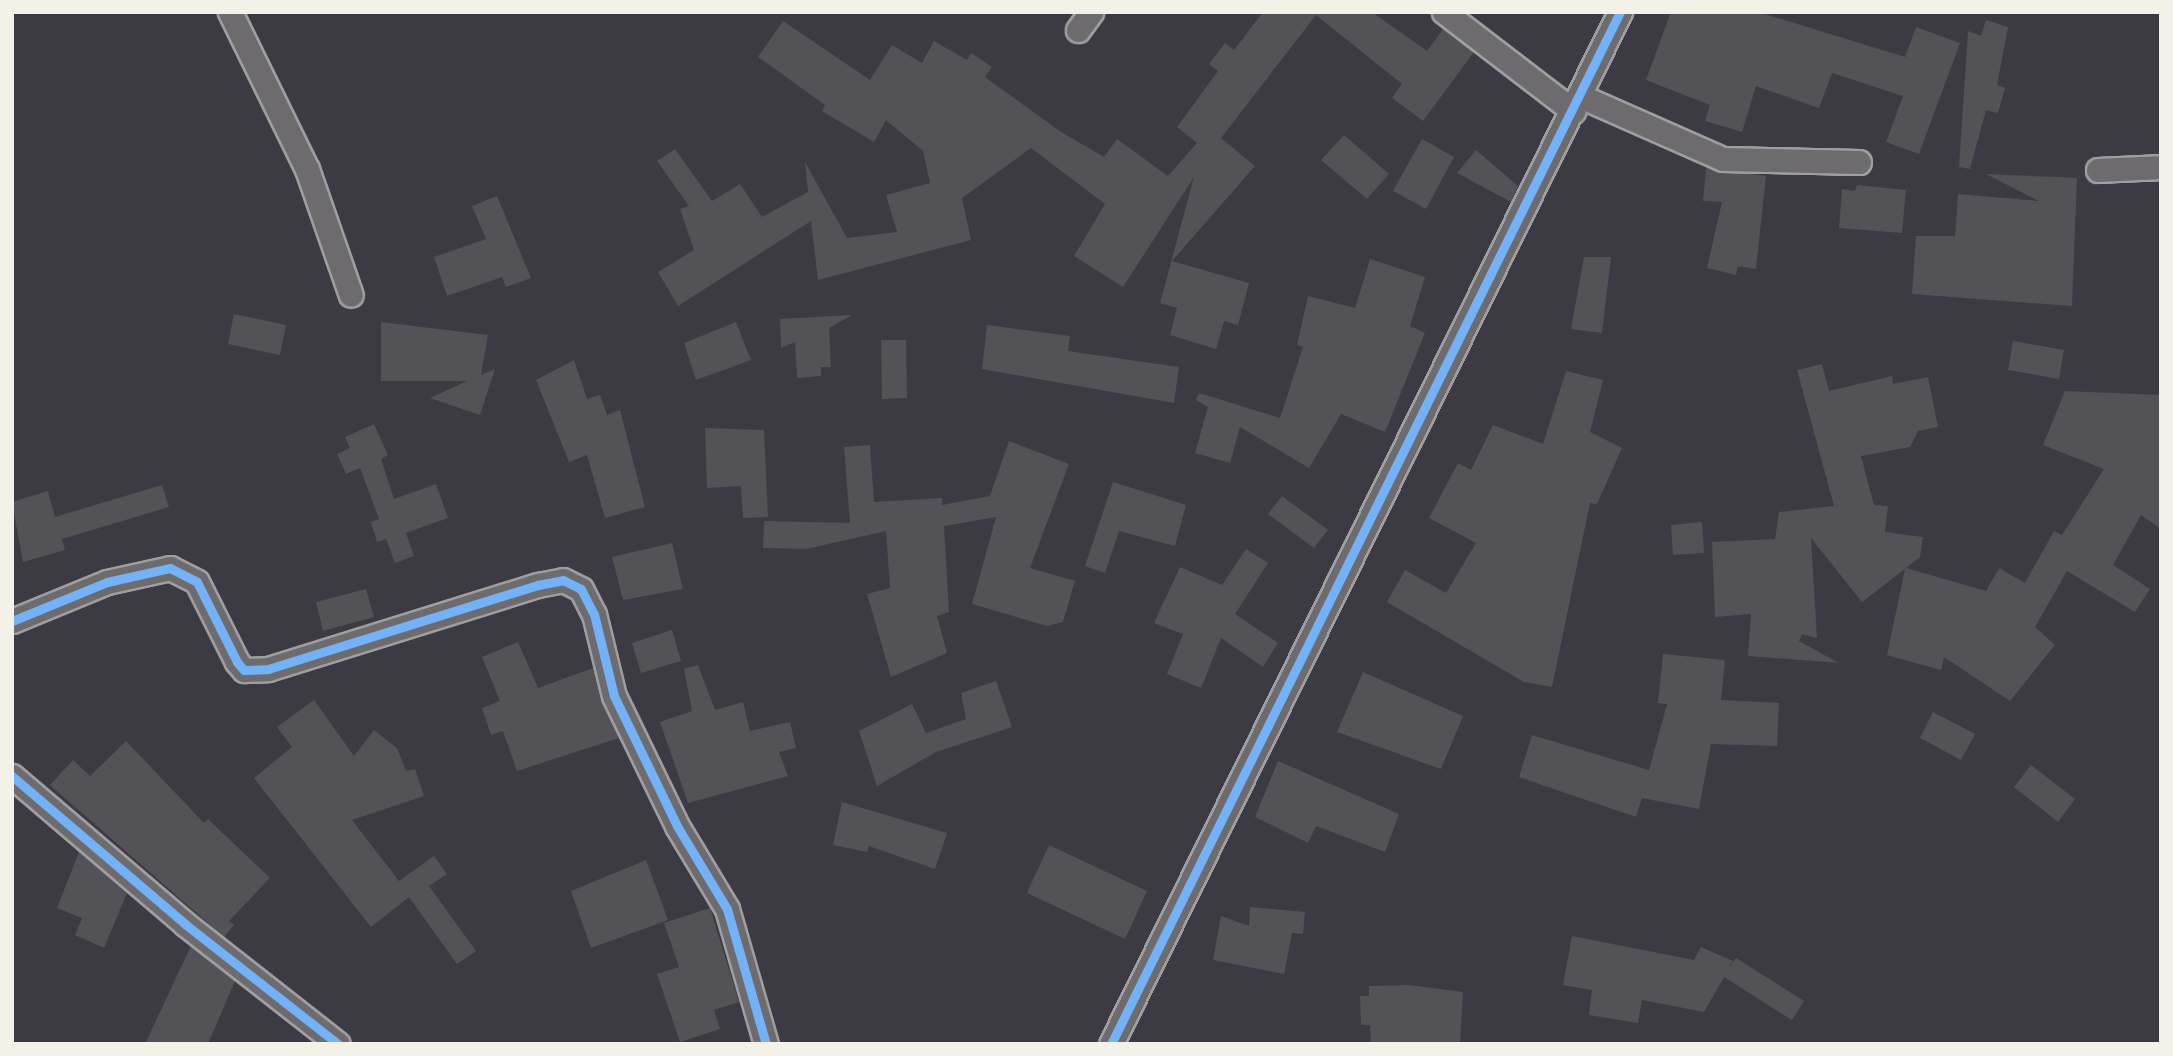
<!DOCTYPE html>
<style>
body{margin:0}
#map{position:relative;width:2173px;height:1056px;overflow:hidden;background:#3c3a43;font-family:Dekko,sans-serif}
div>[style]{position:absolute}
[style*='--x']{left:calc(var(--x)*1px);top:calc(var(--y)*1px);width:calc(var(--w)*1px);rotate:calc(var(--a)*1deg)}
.building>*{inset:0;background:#535257}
.roads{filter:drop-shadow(2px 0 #9f9ea0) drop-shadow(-2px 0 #9f9ea0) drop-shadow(0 2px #9f9ea0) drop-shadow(0 -2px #9f9ea0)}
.minor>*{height:23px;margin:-11.5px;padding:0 11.5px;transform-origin:11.5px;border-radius:11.5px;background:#6e6b6e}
.cycleway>*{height:9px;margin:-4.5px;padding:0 4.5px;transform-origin:4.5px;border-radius:4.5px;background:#73b2f8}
span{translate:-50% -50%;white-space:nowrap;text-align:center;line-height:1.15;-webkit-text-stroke:7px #2f2a3d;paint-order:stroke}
.frame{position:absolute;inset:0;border:14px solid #f4f1e8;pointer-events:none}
</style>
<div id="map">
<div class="building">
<div style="clip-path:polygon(1263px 12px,1372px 12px,1427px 51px,1443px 29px,1474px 52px,1423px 121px,1392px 98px,1402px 84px,1316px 15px,1221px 138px,1255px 166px,1172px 261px,1249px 283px,1238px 325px,1224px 321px,1216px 349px,1170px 335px,1177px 308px,1160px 303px,1194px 177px,1123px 287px,1074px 256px,1105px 204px,1031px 148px,962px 198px,971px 240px,818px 280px,811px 221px,678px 306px,658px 272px,694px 250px,680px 209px,689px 206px,657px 161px,675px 149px,712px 201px,740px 184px,762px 217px,808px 192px,805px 162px,847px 238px,897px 232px,886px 195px,930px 183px,923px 151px,886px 120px,874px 142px,822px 111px,825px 105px,758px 57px,783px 21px,870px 80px,892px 45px,922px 63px,934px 41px,967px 60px,971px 53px,992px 67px,985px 77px,1061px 132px,1104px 157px,1117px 139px,1168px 176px,1197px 143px,1177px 127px,1218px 71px,1209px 64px,1225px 43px,1234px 50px)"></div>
<div style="clip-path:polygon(1671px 12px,1758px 12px,1905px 57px,1916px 27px,1960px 43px,1919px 154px,1886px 142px,1903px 96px,1832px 73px,1819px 108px,1756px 86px,1742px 132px,1705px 121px,1710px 105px,1646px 80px)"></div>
<div style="clip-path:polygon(1986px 20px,2008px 27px,1997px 85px,2005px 88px,1998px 113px,1986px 110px,1970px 169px,1959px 167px,1968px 31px,1981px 36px)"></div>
<div style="clip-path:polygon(1344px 135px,1389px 174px,1367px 199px,1321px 160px)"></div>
<div style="clip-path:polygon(1422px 139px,1454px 157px,1426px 209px,1393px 191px)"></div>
<div style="clip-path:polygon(1476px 150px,1518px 186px,1511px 202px,1457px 173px)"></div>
<div style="clip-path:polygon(1706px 168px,1766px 176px,1756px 269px,1738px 266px,1736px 275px,1707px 268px,1722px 202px,1703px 201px)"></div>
<div style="clip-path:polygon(1986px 174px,2077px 178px,2072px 306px,1912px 294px,1916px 236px,1955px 236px,1958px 194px,2039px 201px)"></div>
<div style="clip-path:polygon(1857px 185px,1906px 190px,1902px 233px,1839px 228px,1842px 189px,1855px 191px)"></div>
<div style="clip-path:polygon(497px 196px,531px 278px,506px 287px,502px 277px,447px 296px,434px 257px,486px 239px,472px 206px)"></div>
<div style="clip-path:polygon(1584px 257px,1611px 257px,1602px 333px,1571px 329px)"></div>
<div style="clip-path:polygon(1370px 259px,1425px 277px,1410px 326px,1425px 333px,1385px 432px,1341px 414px,1309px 468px,1240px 427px,1230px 463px,1195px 453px,1208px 407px,1196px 400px,1199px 393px,1280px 418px,1303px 347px,1297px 345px,1308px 296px,1355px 308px)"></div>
<div style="clip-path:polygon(234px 314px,286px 325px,280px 355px,228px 344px)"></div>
<div style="clip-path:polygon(852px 315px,829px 328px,831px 367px,821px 367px,821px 376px,797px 378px,795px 342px,781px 348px,780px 319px)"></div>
<div style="clip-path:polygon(381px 322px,488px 335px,481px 375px,495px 369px,480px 415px,430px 398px,467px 381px,381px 381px)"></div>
<div style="clip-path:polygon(736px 322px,751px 360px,696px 380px,684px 343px)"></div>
<div style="clip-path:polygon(987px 325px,1070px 336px,1068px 351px,1179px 367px,1174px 403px,982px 369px)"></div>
<div style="clip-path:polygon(881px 340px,906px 340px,907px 398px,882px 399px)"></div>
<div style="clip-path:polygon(2013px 341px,2064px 350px,2059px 379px,2008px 370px)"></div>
<div style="clip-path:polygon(574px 360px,587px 399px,600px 395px,607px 415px,620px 410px,645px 507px,605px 518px,587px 455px,569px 462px,536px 380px)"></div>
<div style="clip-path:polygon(1822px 364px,1829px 391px,1892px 376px,1893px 384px,1928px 377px,1938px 427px,1918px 431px,1910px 447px,1861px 456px,1874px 505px,1888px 506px,1885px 532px,1923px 537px,1920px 557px,1906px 568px,1986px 591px,1999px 568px,2025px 583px,2054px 531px,2062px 535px,2104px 469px,2043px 445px,2065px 391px,2161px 395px,2161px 529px,2141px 515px,2113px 565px,2150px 589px,2135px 612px,2067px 571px,2035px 627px,2055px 645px,2010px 701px,1944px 657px,1941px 670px,1887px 655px,1905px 569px,1862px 602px,1811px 538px,1817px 638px,1802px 634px,1799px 641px,1839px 663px,1748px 656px,1751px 614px,1715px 617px,1712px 542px,1775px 539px,1779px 512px,1834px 506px,1797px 370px)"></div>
<div style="clip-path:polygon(1566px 371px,1603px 380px,1590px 432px,1622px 448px,1597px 504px,1590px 503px,1552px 687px,1524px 682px,1387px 602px,1405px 570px,1446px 593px,1476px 543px,1429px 518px,1458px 463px,1471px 470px,1493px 425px,1543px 444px)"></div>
<div style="clip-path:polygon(374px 424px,388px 455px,381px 459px,394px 499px,436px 484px,448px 518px,406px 533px,414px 556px,395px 563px,386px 539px,377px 542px,371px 522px,379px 519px,360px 468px,346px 474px,337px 454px,350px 448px,345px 437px)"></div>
<div style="clip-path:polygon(705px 428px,764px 430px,768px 517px,743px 518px,741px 486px,707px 488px)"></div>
<div style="clip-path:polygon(1009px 441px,1069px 464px,1030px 568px,1075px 581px,1063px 622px,1047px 626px,972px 604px,996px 517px,944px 526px,949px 612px,937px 616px,947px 653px,891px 677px,867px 594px,890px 588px,886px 531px,806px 549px,763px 548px,764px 521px,850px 523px,844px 447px,870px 445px,874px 502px,942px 498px,942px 505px,990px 496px)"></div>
<div style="clip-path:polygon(1113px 482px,1186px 505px,1175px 546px,1119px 531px,1105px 573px,1085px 566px)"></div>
<div style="clip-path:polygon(162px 485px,169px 507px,62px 539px,65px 550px,23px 562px,12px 502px,48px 491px,55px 517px)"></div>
<div style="clip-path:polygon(1282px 496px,1328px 530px,1314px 548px,1268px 514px)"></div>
<div style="clip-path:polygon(1702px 522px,1704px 553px,1673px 555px,1671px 525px)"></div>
<div style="clip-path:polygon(672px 543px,683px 589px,623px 600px,612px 557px)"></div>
<div style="clip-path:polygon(1246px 549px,1268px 563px,1235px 614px,1278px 643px,1263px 667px,1221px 638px,1201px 688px,1167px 674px,1183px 634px,1154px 623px,1180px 567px,1222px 585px)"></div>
<div style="clip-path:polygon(366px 589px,374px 617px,323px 631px,316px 602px)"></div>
<div style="clip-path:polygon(672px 630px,681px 661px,641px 673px,632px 643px)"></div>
<div style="clip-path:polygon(518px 642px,538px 688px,593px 668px,619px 738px,517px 771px,503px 731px,491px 735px,482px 708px,500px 701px,482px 657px)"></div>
<div style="clip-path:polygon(1663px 654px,1725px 660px,1721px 700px,1779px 703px,1777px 746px,1711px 744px,1699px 809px,1642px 798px,1636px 817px,1519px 777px,1532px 735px,1649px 770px,1667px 704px,1658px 703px)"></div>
<div style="clip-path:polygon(698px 665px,715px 710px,743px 702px,750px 731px,790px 722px,796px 748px,779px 752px,788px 776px,688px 803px,660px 722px,692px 711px,684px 669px)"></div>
<div style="clip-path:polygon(1363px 672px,1463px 716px,1441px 769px,1337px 732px)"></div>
<div style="clip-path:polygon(996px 681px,1012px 727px,936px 752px,877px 786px,859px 731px,912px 704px,926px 733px,966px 719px,961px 693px)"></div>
<div style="clip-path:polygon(314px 700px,354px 756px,374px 730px,397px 748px,406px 771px,415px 769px,424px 796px,352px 820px,399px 881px,434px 856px,447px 874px,429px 886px,476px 951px,457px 964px,409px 897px,371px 927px,254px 778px,292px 747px,277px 727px)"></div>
<div style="clip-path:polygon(1933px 712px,1975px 734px,1961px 760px,1920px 738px)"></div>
<div style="clip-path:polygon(126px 741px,204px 823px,208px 819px,270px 878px,229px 921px,234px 925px,224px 937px,50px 785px,73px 760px,90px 776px)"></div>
<div style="clip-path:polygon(1278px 761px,1399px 814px,1385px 852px,1316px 826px,1308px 843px,1255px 817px)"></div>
<div style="clip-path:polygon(2031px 765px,2075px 799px,2058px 822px,2014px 787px)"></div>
<div style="clip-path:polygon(842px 802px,947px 833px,935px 869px,869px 846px,867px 852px,833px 845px)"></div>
<div style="clip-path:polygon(1049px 845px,1147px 891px,1125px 939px,1027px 893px)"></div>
<div style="clip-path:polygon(79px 852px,127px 893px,104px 948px,75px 935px,82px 918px,57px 908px)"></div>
<div style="clip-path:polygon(646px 860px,668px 920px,591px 948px,571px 891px)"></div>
<div style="clip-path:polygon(1250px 907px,1305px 912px,1303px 934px,1292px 933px,1284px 974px,1213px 960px,1221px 916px,1249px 926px)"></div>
<div style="clip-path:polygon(710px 908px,739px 1002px,714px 1010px,720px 1029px,680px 1042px,657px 974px,679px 967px,664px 923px)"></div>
<div style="clip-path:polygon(1572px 936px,1694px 960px,1701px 947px,1733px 961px,1728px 970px,1736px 958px,1804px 1001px,1792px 1020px,1724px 977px,1704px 1012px,1642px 1000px,1638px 1023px,1589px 1015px,1592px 990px,1563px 985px)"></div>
<div style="clip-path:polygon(191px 946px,235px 981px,208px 1044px,145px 1044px)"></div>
<div style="clip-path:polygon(1409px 985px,1463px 992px,1460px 1044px,1371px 1044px,1370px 1025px,1361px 1025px,1360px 996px,1369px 996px,1369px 986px)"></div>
</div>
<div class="roads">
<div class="minor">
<div style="--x:230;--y:12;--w:175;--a:63.9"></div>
<div style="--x:307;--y:169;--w:133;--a:70.8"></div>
<div style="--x:1444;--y:12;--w:163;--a:37.5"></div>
<div style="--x:1078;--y:30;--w:22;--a:-54"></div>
<div style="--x:1580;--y:96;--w:156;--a:23.8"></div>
<div style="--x:1723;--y:159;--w:136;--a:1.3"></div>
<div style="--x:2098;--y:170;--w:63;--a:-2.7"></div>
<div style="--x:12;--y:621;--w:103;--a:-22.3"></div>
<div style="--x:107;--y:582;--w:65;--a:-12.5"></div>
<div style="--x:170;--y:568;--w:30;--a:27"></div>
<div style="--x:197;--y:582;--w:89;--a:63.4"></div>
<div style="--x:237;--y:662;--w:11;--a:49"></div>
<div style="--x:244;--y:670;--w:24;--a:-2"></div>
<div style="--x:268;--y:669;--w:283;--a:-17.3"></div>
<div style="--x:538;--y:585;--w:25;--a:-11"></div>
<div style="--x:563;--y:580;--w:20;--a:27"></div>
<div style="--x:581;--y:589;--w:28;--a:63"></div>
<div style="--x:594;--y:614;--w:84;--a:76.3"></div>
<div style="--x:614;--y:696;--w:144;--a:64.1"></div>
<div style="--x:677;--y:826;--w:97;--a:58.9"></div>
<div style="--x:727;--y:909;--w:141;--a:73.9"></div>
<div style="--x:12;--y:776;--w:228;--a:40.5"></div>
<div style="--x:185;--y:924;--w:194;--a:38.1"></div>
<div style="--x:1111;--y:1044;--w:1151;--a:-63.75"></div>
</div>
</div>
<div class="cycleway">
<div style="--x:12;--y:621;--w:103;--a:-22.3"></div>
<div style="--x:107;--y:582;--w:65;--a:-12.5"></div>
<div style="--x:170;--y:568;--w:30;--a:27"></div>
<div style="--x:197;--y:582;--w:89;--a:63.4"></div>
<div style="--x:237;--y:662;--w:11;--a:49"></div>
<div style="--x:244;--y:670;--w:24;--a:-2"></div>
<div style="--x:268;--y:669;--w:283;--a:-17.3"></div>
<div style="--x:538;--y:585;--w:25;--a:-11"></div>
<div style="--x:563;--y:580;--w:20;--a:27"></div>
<div style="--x:581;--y:589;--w:28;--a:63"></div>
<div style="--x:594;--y:614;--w:84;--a:76.3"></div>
<div style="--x:614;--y:696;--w:144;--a:64.1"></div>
<div style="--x:677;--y:826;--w:97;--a:58.9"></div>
<div style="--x:727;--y:909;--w:141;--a:73.9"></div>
<div style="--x:12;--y:776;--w:228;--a:40.5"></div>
<div style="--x:185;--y:924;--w:194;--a:38.1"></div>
<div style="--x:1111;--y:1044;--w:1151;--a:-63.75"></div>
</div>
<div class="frame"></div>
</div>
